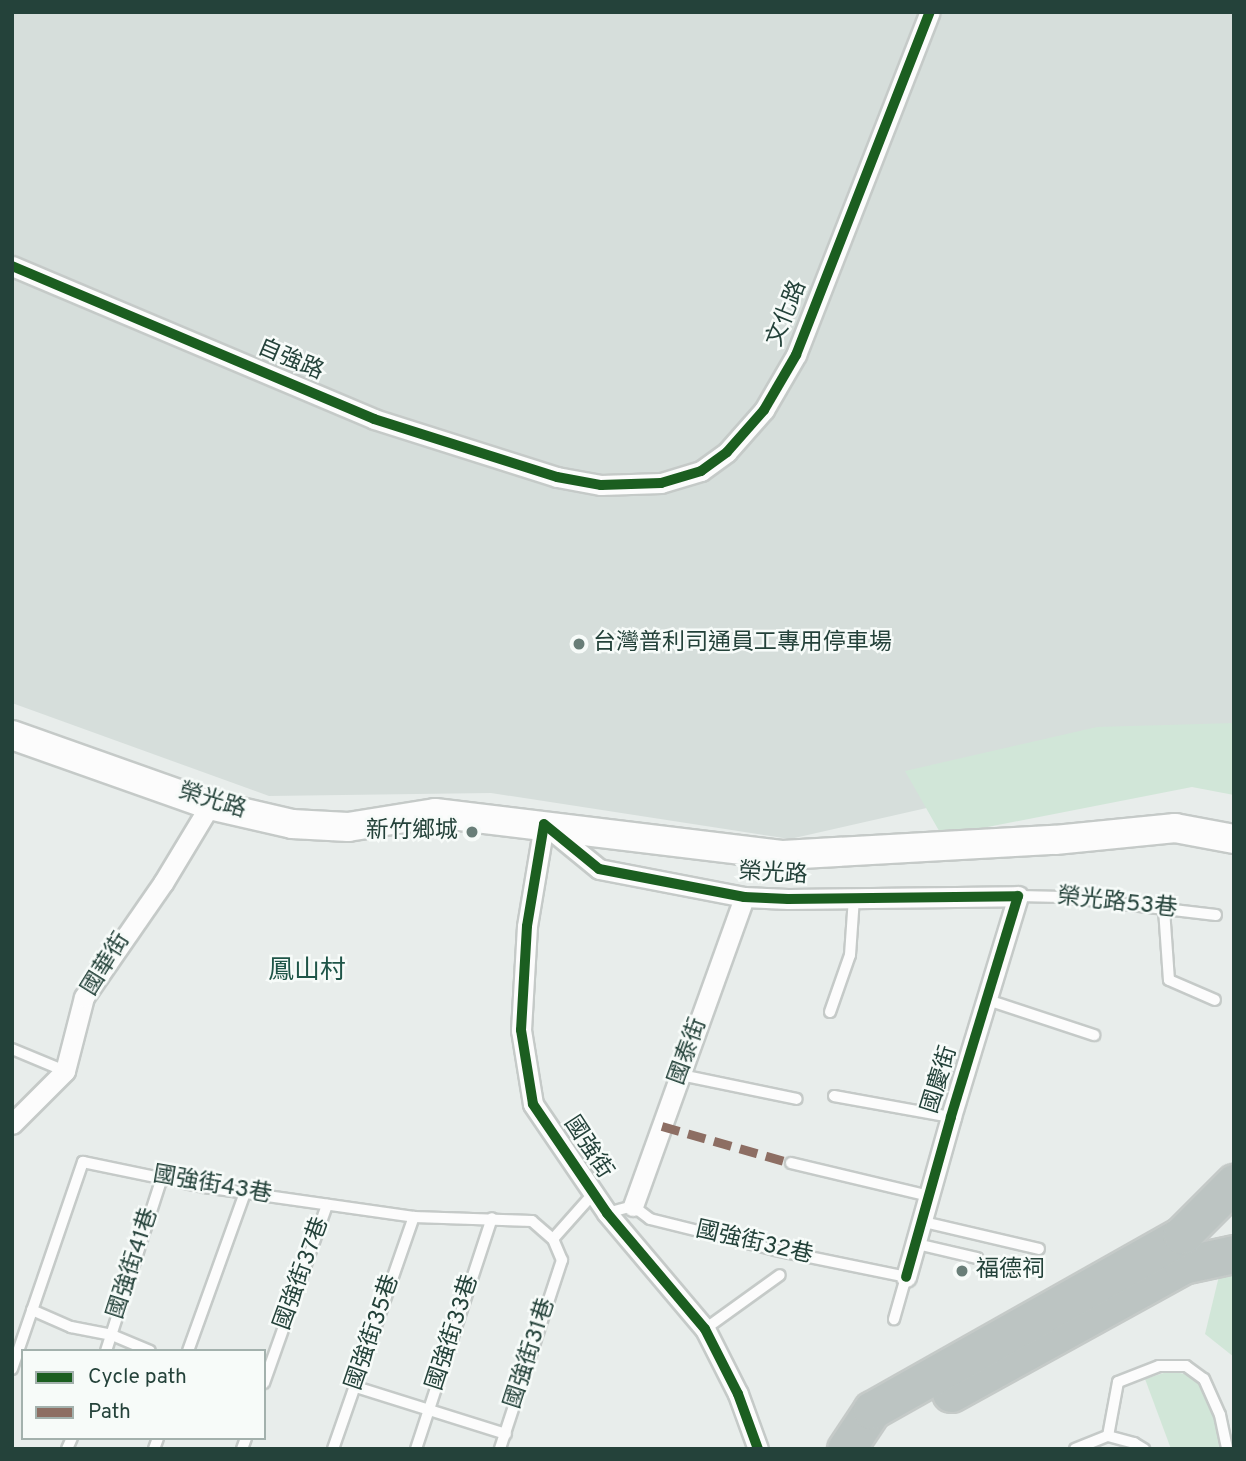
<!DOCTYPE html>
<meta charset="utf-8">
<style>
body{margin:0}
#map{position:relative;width:1246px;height:1461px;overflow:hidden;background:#e8edeb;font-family:Overpass,"Noto Sans TC",sans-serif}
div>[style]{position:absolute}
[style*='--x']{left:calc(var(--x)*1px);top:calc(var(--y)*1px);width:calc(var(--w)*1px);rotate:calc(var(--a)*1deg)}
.built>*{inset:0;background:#d6dedb}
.green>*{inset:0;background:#d1e6d8}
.roads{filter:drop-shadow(2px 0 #c5cac8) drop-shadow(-2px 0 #c5cac8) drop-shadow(0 2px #c5cac8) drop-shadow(0 -2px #c5cac8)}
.lane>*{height:10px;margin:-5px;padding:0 5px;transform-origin:5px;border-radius:5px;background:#fcfcfc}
.street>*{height:19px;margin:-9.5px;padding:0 9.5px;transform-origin:9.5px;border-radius:9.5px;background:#fcfcfc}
.secondary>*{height:28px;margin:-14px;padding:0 14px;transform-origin:14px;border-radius:14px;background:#fcfcfc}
.highway>*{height:37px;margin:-18.5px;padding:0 18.5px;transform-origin:18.5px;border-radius:18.5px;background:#bcc4c2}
.quiet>*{height:9px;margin-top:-4.5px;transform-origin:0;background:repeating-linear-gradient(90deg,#8d6e63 0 18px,transparent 0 27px)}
.cycleway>*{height:10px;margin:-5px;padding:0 5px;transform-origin:5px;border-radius:5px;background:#1b5e20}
.dots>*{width:19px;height:19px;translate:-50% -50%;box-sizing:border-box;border:4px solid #f7fbf9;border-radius:50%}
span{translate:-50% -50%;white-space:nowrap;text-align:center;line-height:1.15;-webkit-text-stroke:5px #f7fbf9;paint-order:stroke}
.street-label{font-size:23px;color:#24423a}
.poi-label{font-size:23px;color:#24423a}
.left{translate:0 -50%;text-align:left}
.right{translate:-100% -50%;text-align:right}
.quarter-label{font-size:26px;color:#1f5548}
.frame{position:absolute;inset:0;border:14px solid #24423a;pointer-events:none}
.legend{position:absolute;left:21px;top:1349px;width:245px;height:91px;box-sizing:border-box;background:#f7fbf9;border:2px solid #a3b1ad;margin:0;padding:9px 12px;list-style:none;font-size:21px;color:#24423a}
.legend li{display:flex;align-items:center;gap:14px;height:35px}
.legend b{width:35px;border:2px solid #a3b1ad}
</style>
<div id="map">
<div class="built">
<div style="clip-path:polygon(12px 12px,1234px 12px,1234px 738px,790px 839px,491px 793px,269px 796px,12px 703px)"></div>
</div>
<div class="green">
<div style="clip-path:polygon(1234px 723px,1234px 795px,1192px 787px,942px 836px,905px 771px,1097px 727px)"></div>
<div style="clip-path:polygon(1234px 1275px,1234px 1357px,1205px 1334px,1219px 1276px)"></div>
<div style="clip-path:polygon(1170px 1371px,1199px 1377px,1214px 1401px,1228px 1449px,1171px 1449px,1145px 1379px)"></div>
</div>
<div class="roads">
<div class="lane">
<div style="--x:1018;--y:896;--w:45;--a:1.3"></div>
<div style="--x:1063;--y:897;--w:154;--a:6.7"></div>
<div style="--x:1164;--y:909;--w:71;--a:86"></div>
<div style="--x:1169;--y:980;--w:50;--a:23.5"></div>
<div style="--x:988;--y:1000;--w:112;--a:18.3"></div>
<div style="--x:830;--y:1012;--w:60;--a:-70.7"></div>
<div style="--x:850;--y:955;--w:57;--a:-86"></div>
<div style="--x:12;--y:1049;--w:57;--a:22.5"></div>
<div style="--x:681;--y:1075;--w:118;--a:11.7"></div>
<div style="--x:834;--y:1096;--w:119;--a:10.2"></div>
<div style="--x:791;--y:1163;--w:142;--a:13.4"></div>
<div style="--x:607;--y:1213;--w:27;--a:-15"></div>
<div style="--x:633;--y:1206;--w:21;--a:37"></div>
<div style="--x:650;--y:1219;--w:129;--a:13.9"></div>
<div style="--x:775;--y:1250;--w:134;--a:11.6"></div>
<div style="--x:906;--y:1277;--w:44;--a:105.9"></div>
<div style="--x:924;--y:1222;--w:118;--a:13.2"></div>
<div style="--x:553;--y:1239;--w:60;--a:-48.4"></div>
<div style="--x:917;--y:1244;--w:62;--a:13.1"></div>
<div style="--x:32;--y:1310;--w:43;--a:23.6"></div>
<div style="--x:71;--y:1327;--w:42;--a:11"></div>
<div style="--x:112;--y:1335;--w:41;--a:22.8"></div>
<div style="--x:705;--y:1329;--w:92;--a:-35.8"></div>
<div style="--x:106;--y:1351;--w:182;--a:-72.1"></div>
<div style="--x:188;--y:1351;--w:168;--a:-70.2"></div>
<div style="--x:12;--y:1369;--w:219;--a:-71.1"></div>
<div style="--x:83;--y:1162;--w:124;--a:11.7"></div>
<div style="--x:204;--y:1187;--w:212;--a:8.1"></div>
<div style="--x:414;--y:1217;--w:118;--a:1.9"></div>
<div style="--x:532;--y:1221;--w:28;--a:41"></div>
<div style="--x:553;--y:1239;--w:23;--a:67"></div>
<div style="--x:562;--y:1260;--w:199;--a:108.2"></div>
<div style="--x:264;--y:1383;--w:189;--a:-70.5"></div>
<div style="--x:356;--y:1387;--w:157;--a:17.4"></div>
<div style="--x:1108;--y:1436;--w:55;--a:-79.5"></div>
<div style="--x:1118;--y:1382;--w:44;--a:-21.3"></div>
<div style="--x:1159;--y:1366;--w:27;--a:0"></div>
<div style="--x:1186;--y:1366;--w:22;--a:36"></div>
<div style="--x:1204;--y:1379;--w:39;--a:66"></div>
<div style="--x:1220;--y:1415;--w:35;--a:78"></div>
<div style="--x:67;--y:1449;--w:12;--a:-66"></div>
<div style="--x:154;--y:1449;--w:12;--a:-70"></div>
<div style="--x:242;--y:1449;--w:12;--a:-70"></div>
<div style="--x:333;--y:1449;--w:246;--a:-70.8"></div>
<div style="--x:416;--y:1449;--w:243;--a:-71.8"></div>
<div style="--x:1075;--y:1449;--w:35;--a:-22"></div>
<div style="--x:1108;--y:1436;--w:27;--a:15"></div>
<div style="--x:1134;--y:1443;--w:12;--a:31"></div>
</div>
<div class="street">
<div style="--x:12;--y:266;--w:393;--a:22.9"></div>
<div style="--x:374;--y:419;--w:192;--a:17.6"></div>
<div style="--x:557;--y:477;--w:45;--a:10.3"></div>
<div style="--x:601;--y:485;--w:60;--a:-1.9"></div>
<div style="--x:661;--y:483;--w:42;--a:-16.7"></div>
<div style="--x:701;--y:471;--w:32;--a:-36"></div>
<div style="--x:727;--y:452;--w:56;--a:-48.6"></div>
<div style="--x:764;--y:410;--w:64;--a:-59.8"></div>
<div style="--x:796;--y:355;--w:368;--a:-68.7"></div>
<div style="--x:12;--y:1124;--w:75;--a:-45"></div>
<div style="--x:65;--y:1071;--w:76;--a:-75.6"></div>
<div style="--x:84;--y:997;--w:139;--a:-55.3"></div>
<div style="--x:163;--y:883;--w:91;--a:-58.9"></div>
<div style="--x:633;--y:1206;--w:328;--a:-70.2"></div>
<div style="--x:758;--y:1449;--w:59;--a:-110"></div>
<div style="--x:738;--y:1394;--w:73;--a:-116.9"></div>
<div style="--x:705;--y:1329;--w:152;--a:-130.2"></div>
<div style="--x:607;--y:1213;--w:132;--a:-124.2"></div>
<div style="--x:533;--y:1104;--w:75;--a:-99.2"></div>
<div style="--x:521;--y:1030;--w:104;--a:-86.7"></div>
<div style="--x:527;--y:926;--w:103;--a:-80.5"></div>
<div style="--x:544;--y:824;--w:71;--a:39.3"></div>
<div style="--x:599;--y:869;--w:148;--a:10.9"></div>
<div style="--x:744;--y:897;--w:44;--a:2.6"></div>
<div style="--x:788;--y:899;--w:230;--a:-0.7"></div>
<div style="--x:1018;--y:896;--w:231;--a:106.9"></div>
<div style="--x:951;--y:1117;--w:166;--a:105.7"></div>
</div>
<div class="secondary">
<div style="--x:12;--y:735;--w:210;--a:19.5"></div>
<div style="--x:210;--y:805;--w:84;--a:13"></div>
<div style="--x:292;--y:824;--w:56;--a:3.1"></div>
<div style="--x:348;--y:827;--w:88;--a:-9.1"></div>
<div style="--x:435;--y:813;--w:351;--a:6.9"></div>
<div style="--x:783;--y:855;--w:272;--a:-3.2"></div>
<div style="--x:1055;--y:840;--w:121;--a:-5.7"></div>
<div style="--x:1175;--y:828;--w:60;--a:10.6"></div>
</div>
<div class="highway">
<div style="--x:951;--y:1393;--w:265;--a:-28.9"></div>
<div style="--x:1183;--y:1265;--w:52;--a:-12.2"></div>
<div style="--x:846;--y:1449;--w:47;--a:-56.3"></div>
<div style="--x:872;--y:1410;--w:356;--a:-29.4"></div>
<div style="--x:1182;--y:1235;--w:74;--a:-45"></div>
</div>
</div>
<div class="quiet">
<div style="--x:662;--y:1126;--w:134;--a:16"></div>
</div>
<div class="cycleway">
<div style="--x:12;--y:266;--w:393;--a:22.9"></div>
<div style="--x:374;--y:419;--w:192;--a:17.6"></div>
<div style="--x:557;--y:477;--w:45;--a:10.3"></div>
<div style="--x:601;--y:485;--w:60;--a:-1.9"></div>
<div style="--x:661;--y:483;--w:42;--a:-16.7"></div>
<div style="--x:701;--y:471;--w:32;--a:-36"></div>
<div style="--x:727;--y:452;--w:56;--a:-48.6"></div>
<div style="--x:764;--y:410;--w:64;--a:-59.8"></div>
<div style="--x:796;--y:355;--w:368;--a:-68.7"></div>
<div style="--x:758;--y:1449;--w:59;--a:-110"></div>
<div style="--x:738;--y:1394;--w:73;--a:-116.9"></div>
<div style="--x:705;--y:1329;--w:152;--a:-130.2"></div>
<div style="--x:607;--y:1213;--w:132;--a:-124.2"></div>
<div style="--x:533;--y:1104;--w:75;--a:-99.2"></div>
<div style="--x:521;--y:1030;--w:104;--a:-86.7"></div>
<div style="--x:527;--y:926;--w:103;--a:-80.5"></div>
<div style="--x:544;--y:824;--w:71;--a:39.3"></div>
<div style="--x:599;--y:869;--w:148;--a:10.9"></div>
<div style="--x:744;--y:897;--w:44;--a:2.6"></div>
<div style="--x:788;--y:899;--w:230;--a:-0.7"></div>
<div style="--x:1018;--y:896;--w:231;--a:106.9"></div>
<div style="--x:951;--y:1117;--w:166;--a:105.7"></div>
</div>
<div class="dots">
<div style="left:579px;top:644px;background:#697e78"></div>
<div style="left:472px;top:832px;background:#697e78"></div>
<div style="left:962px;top:1271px;background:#697e78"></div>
</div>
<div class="street-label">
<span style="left:788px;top:314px;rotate:-68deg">文化路</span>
<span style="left:290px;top:361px;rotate:23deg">自強路</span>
<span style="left:212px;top:802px;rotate:17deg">榮光路</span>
<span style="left:773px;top:875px;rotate:3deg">榮光路</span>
<span style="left:1117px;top:904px;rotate:6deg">榮光路53巷</span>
<span style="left:107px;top:965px;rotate:-58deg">國華街</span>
<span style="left:689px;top:1052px;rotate:-70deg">國泰街</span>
<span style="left:941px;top:1080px;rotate:-73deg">國慶街</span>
<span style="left:587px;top:1148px;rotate:57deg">國強街</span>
<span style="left:212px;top:1186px;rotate:10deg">國強街43巷</span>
<span style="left:754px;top:1244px;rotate:13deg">國強街32巷</span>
<span style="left:134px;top:1264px;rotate:-72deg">國強街41巷</span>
<span style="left:303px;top:1274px;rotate:-70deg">國強街37巷</span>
<span style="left:374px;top:1333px;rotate:-71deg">國強街35巷</span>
<span style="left:454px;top:1333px;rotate:-72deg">國強街33巷</span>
<span style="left:531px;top:1354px;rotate:-72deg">國強街31巷</span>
</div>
<div class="poi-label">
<span class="left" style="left:593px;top:644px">台灣普利司通員工專用停車場</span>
<span class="right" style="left:458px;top:832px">新竹鄉城</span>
<span class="left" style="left:976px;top:1271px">福德祠</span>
</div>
<div class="quarter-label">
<span style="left:307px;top:972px">鳳山村</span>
</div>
<div class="frame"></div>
<ul class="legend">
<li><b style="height:9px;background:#1b5e20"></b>Cycle path</li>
<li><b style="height:9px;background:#8d6e63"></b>Path</li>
</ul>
</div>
